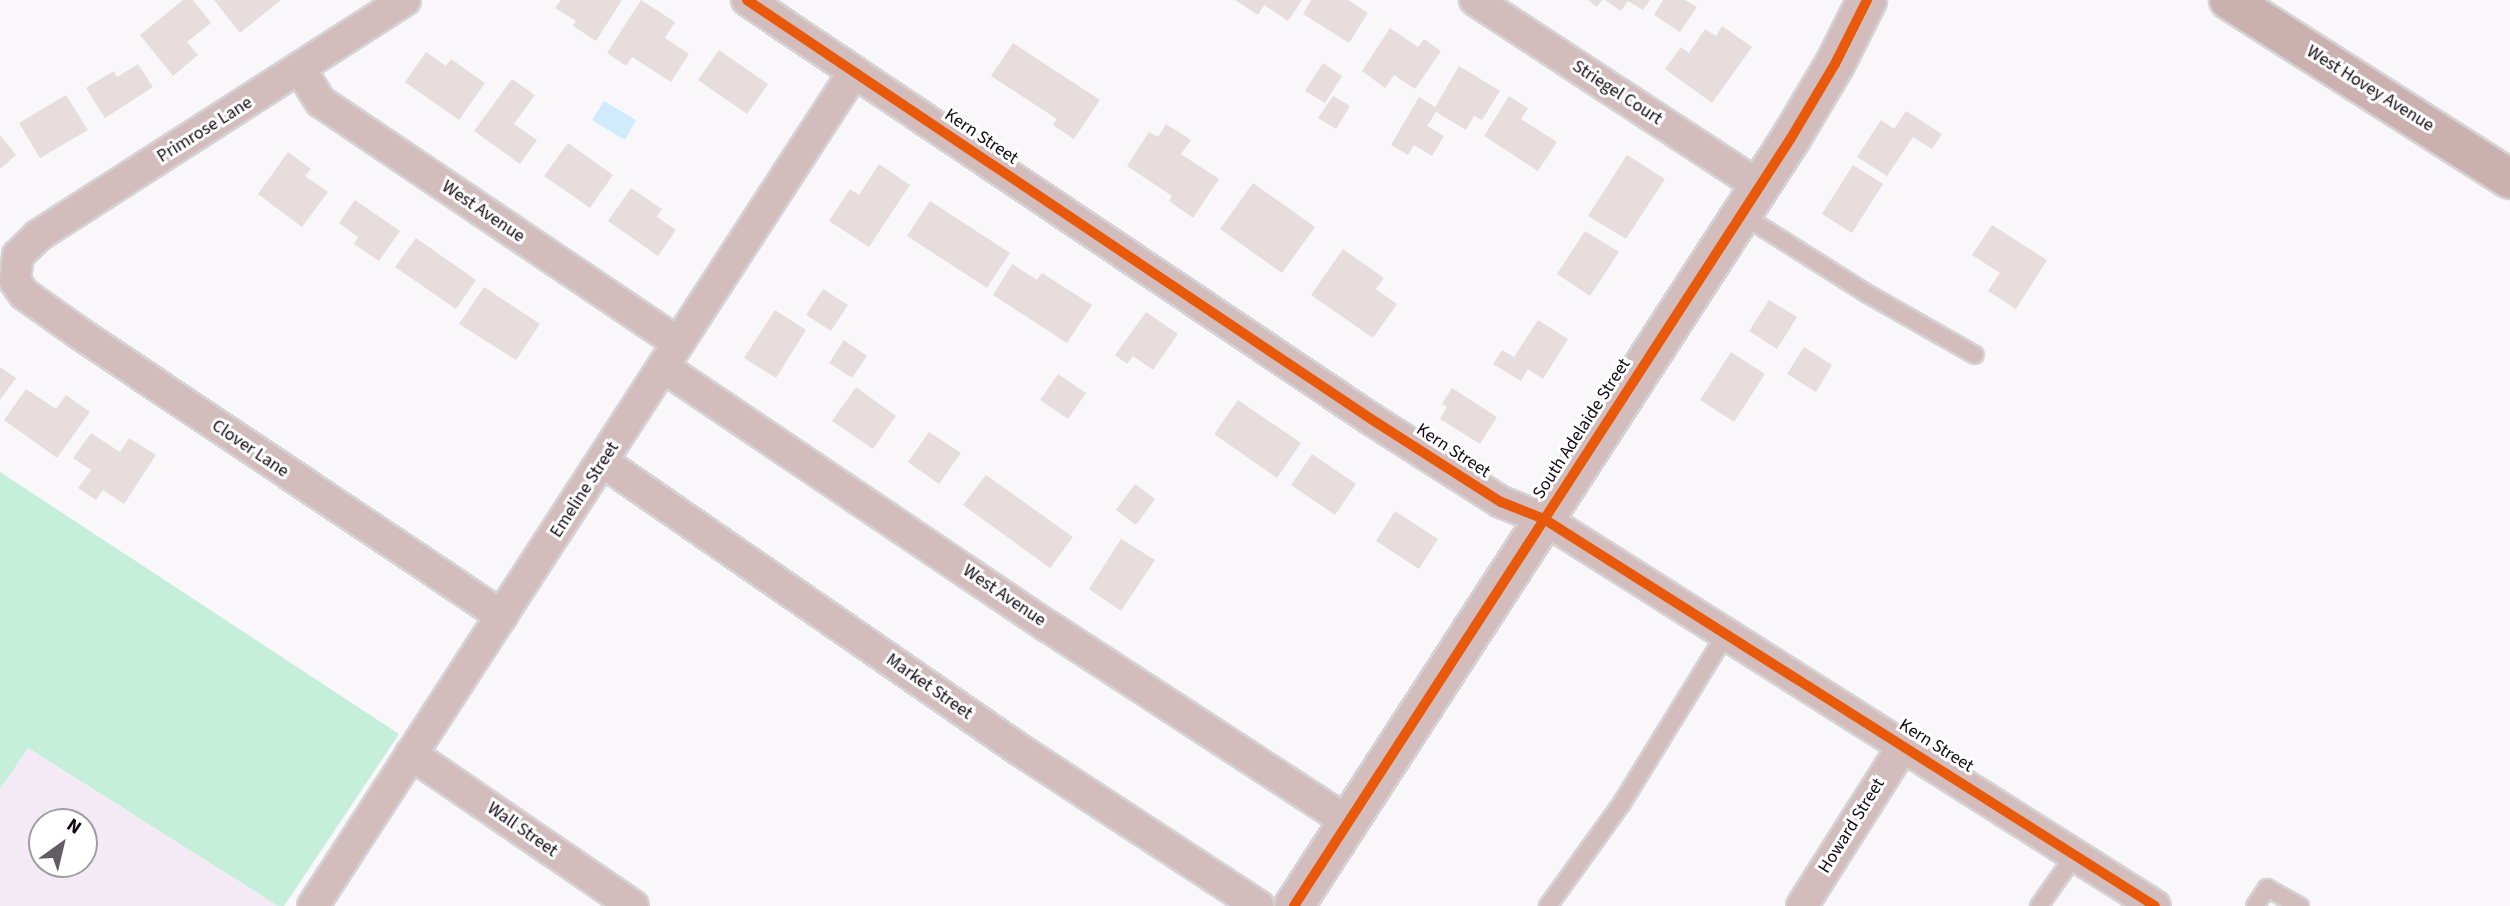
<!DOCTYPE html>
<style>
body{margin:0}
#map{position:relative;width:2510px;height:906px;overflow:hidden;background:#faf7fb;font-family:"Source Sans 3",sans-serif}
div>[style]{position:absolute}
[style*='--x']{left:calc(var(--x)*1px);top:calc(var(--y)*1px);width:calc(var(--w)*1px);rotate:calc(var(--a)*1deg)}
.commercial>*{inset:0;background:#f4eaf5}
.green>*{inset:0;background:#c5eedb}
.water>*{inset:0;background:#d0ecfc}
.building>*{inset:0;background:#e6dddc}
.roads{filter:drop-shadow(2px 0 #d5d2d5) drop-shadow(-2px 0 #d5d2d5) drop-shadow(0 2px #d5d2d5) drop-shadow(0 -2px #d5d2d5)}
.service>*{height:16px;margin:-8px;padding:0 8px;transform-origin:8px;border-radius:8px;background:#d3bdbc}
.minor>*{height:30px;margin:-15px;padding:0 15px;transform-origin:15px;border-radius:15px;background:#d3bdbc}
.tertiary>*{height:38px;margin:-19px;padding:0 19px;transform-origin:19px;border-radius:19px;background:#d3bdbc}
.secondary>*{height:38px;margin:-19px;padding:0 19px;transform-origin:19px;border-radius:19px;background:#cab1b0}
.cycleway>*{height:10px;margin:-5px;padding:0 5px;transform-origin:5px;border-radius:5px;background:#e8590c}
span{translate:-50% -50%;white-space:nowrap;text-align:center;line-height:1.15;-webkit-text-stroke:6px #fff;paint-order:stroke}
.street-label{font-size:18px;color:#120913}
.north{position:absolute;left:28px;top:808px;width:70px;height:70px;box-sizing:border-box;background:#fff;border:2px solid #a09da1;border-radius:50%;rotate:34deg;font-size:19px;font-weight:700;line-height:28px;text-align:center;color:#120913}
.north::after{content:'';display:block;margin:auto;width:24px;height:32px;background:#635c64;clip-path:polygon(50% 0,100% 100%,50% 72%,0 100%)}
</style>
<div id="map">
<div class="commercial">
<div style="clip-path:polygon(evenodd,27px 748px,278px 906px,0 906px,0 789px,27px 748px,42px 822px,84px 822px,84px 864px,42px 864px,42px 822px)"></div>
</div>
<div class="green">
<div style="clip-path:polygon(0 472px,399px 734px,284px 906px,278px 906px,28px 748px,0 789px)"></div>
</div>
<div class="water">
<div style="clip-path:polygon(604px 101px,636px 120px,625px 140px,592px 120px)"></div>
</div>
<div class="building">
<div style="clip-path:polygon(183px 0,193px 0,211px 23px,187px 42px,198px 55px,173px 76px,140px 35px)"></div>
<div style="clip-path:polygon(214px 0,281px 0,240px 33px)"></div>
<div style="clip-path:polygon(561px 0,622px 0,596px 41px,573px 26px,576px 21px,555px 8px)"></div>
<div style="clip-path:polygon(641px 0,675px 22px,665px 38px,689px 54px,671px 82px,632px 57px,626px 66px,607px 53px)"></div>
<div style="clip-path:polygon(1235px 0,1302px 0,1288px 21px,1264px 5px,1258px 15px)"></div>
<div style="clip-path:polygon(1311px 0,1348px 0,1368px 13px,1349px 43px,1303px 14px)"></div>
<div style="clip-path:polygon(1588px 0,1602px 0,1597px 7px)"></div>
<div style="clip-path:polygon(1605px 0,1650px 0,1643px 10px,1628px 1px,1621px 11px)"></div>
<div style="clip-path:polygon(1663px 0,1685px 0,1697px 7px,1680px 32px,1654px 15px)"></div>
<div style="clip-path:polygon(1722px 26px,1752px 47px,1712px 103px,1665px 69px,1681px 47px,1689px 53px,1705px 29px,1716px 36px)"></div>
<div style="clip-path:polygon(1390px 28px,1418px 47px,1424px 39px,1441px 51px,1415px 89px,1394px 75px,1385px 88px,1362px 71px)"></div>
<div style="clip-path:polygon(1013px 43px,1100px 100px,1074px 139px,1053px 125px,1057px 119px,991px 76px)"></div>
<div style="clip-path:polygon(719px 50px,768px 84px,747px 114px,698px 80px)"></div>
<div style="clip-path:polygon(426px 52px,446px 66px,451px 59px,485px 83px,459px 120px,405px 82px)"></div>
<div style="clip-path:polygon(1323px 63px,1342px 76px,1325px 103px,1305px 91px)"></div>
<div style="clip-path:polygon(138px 64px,153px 87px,105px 118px,86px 88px,114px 71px,117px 77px)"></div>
<div style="clip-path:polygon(1459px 66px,1500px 91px,1482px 120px,1474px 116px,1466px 130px,1436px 112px,1427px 126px,1444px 136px,1432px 156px,1414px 145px,1408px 155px,1391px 145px,1419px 97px,1435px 107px)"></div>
<div style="clip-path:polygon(512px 79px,535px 95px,514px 124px,537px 140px,520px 164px,474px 131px)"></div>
<div style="clip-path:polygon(66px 95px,88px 130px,40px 158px,19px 123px)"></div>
<div style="clip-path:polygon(1333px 96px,1350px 106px,1336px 129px,1318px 118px)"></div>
<div style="clip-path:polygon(1509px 96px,1528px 108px,1521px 119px,1557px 142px,1538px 171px,1484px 136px)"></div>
<div style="clip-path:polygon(1906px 111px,1942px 134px,1932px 149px,1913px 137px,1887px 176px,1857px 157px,1881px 120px,1894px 129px)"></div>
<div style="clip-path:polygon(1166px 124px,1191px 140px,1181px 154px,1219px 179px,1193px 218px,1169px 201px,1172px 196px,1127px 166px,1149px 132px,1158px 137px)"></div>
<div style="clip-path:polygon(0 135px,16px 155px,0 169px)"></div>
<div style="clip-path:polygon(568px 143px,613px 175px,590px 208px,544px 176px)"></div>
<div style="clip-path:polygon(288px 152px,311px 169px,305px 176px,328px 192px,302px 227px,258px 194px)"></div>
<div style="clip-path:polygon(1627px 155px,1665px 179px,1626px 239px,1588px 216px)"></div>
<div style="clip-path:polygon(879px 164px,910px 185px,869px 247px,829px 221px,850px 189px,859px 195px)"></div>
<div style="clip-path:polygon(1853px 165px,1883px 184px,1852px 233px,1822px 214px)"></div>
<div style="clip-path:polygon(1253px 183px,1315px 227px,1282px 273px,1220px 229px)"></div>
<div style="clip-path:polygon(631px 188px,662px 209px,657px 217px,676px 230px,658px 256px,608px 221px)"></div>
<div style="clip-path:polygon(355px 200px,400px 231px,379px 261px,354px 244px,358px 237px,339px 223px)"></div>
<div style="clip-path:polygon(930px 201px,1010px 253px,987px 288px,907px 236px)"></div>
<div style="clip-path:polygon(1992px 225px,2047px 260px,2016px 309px,1988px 291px,2000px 273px,1972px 255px)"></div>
<div style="clip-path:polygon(1585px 231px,1619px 252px,1590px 296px,1557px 274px)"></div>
<div style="clip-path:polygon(416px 238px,476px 280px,456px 309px,395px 267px)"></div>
<div style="clip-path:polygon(1343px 249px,1384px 278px,1376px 289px,1397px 304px,1373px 338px,1311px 295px)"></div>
<div style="clip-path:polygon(1012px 264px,1037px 280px,1042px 273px,1092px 305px,1067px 343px,993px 295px)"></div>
<div style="clip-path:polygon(484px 287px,540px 324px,516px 360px,459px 324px)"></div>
<div style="clip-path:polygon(823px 289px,848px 305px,831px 331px,806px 315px)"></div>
<div style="clip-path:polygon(1769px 300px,1797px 317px,1777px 349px,1749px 331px)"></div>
<div style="clip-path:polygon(775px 310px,806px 330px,776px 378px,744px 358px)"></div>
<div style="clip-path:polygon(1146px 312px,1178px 334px,1153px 370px,1133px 356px,1127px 364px,1115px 355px)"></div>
<div style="clip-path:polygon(1538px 320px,1568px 339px,1543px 379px,1528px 369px,1521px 381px,1493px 364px,1502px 350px,1514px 357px)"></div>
<div style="clip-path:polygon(844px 340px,867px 356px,852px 378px,829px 363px)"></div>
<div style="clip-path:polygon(1804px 347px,1832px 365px,1816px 392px,1787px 374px)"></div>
<div style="clip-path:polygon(1731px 352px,1765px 374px,1734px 422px,1700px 400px)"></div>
<div style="clip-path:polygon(0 367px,16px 378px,0 400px)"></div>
<div style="clip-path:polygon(1058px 374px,1086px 393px,1068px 419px,1040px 400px)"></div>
<div style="clip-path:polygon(856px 387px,896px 416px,873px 449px,832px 421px)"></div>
<div style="clip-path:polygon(1452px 388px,1497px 417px,1480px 444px,1440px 419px,1447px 407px,1442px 404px)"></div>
<div style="clip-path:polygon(26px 389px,56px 409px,66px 395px,90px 412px,57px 458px,4px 420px)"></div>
<div style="clip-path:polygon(1238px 400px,1301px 443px,1277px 478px,1214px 434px)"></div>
<div style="clip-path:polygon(929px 432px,961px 453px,939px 484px,908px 462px)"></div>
<div style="clip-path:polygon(91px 433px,120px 452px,129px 438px,156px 455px,124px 504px,103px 490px,96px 500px,78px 488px,91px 470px,73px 458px)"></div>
<div style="clip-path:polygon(1312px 454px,1356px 484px,1335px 515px,1291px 485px)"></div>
<div style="clip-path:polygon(986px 475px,1073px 537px,1050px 568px,963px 505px)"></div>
<div style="clip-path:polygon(1135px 484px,1155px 499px,1136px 525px,1116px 510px)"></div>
<div style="clip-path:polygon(1395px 511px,1438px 539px,1419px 569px,1376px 541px)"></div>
<div style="clip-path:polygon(1121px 539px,1155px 560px,1121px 611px,1089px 589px)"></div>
</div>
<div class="roads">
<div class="service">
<div style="--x:1741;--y:214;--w:148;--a:32.3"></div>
<div style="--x:1866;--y:293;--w:125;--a:29.6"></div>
<div style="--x:1548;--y:906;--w:127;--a:-54.3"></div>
<div style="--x:1622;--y:803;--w:198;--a:-58.4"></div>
<div style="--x:2039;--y:906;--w:62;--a:-54.8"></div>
<div style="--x:2255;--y:906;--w:22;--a:-56"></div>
<div style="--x:2267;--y:888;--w:38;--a:29"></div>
</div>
<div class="minor">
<div style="--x:405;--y:0;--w:436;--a:147.3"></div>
<div style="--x:38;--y:236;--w:28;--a:136"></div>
<div style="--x:18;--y:255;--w:26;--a:97"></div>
<div style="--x:15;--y:281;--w:16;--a:55"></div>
<div style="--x:24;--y:294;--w:71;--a:35.3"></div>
<div style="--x:82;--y:335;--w:505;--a:33.78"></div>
<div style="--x:747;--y:0;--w:752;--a:33.88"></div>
<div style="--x:1371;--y:419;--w:154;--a:32.6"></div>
<div style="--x:1501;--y:502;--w:46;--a:21.6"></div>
<div style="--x:1544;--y:519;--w:723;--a:32.35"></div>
<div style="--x:1475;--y:0;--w:339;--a:33.2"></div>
<div style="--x:300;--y:69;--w:39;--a:58"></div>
<div style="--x:321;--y:102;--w:431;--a:34"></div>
<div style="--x:663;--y:367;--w:465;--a:34"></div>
<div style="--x:1049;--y:627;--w:357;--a:33.1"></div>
<div style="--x:603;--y:462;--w:507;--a:34.63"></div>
<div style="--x:1020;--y:750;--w:285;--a:33.2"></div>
<div style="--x:411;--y:754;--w:269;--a:34.4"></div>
<div style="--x:313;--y:906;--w:994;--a:-57.03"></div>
<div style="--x:1802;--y:906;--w:189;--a:-57.7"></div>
</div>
<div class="tertiary">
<div style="--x:1294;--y:906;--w:915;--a:-57.09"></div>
<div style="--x:1791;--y:138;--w:86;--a:-59.3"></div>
<div style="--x:1835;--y:64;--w:72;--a:-63.4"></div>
</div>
<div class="secondary">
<div style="--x:2229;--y:0;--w:333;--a:32.5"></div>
</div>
</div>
<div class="cycleway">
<div style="--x:747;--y:0;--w:752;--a:33.88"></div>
<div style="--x:1371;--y:419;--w:154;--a:32.6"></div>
<div style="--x:1501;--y:502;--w:46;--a:21.6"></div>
<div style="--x:1544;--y:519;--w:723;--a:32.35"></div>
<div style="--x:1294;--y:906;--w:915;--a:-57.09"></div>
<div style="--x:1791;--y:138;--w:86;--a:-59.3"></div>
<div style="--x:1835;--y:64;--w:72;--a:-63.4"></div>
</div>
<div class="street-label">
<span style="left:2370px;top:89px;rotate:32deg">West Hovey Avenue</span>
<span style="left:1617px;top:93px;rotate:33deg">Striegel Court</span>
<span style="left:205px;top:130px;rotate:-32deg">Primrose Lane</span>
<span style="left:981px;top:137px;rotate:34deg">Kern Street</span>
<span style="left:483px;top:212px;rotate:34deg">West Avenue</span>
<span style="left:1582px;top:429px;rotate:-57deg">South Adelaide Street</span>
<span style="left:250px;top:449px;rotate:34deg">Clover Lane</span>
<span style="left:1453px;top:451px;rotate:33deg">Kern Street</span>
<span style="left:585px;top:490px;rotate:-57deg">Emeline Street</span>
<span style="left:1004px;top:596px;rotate:34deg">West Avenue</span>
<span style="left:929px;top:687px;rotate:35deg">Market Street</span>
<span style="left:1936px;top:746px;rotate:32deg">Kern Street</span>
<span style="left:1852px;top:826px;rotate:-58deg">Howard Street</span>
<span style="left:522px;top:830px;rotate:35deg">Wall Street</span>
</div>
<div class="north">N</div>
</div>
